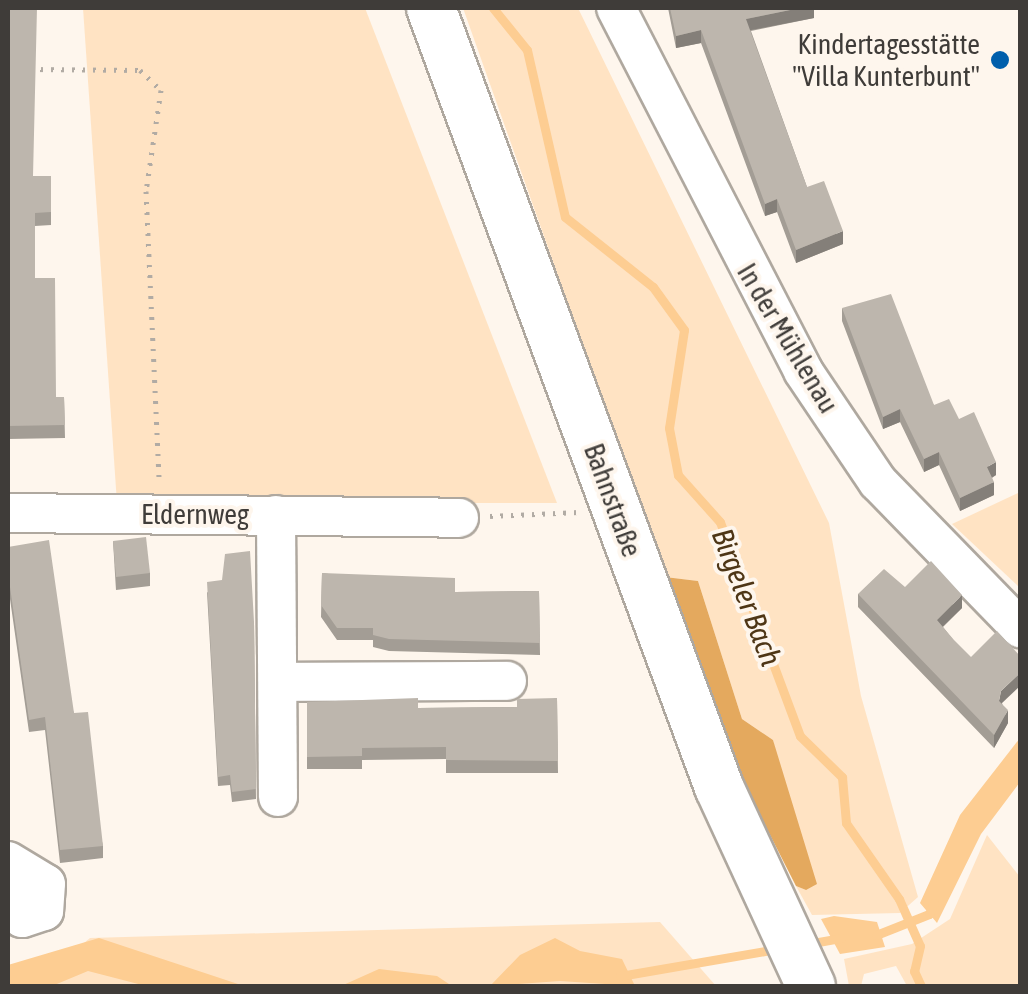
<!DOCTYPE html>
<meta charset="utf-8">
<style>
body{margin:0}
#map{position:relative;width:1028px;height:994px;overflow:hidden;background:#fef6ed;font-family:"Asap Condensed",sans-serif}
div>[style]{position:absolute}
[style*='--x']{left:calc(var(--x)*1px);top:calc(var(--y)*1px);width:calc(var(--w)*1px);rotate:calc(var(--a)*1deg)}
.green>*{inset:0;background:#ffe3c3}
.forest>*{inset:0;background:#e4a95e}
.water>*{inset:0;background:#fdcd92}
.stream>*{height:9px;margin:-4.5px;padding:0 4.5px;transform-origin:4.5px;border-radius:4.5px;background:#fdcd92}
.path>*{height:5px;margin-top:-2.5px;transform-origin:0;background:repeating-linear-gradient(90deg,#b1aba4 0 2.5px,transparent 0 10.5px)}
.roads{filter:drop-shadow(2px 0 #afa89f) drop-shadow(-2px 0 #afa89f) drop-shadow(0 2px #afa89f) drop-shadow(0 -2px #afa89f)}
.minor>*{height:38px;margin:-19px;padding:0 19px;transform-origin:19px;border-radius:19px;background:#fff}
.major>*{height:48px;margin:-24px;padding:0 24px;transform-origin:24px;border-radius:24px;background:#fff}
.wall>*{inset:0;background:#a39d95}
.shaded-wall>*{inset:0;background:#847f79}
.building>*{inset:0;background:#bdb6ad}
.dots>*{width:28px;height:28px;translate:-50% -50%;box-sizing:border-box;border:5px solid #fef6ed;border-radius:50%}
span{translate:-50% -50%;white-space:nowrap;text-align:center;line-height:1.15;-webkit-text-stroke:8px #fef6ed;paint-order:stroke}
.poi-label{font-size:28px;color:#3f3c39}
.right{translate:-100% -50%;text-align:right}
.street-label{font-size:28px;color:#3f3c39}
.water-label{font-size:30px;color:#4e3616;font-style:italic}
.frame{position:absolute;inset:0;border:10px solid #3f3c39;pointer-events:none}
</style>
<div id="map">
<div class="green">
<div style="clip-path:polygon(83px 8px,365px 8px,557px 503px,117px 503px)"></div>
<div style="clip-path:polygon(463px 8px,578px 8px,829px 523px,861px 696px,918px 897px,900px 913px,812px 915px,796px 886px,806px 890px,773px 740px,742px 719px,698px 581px,665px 577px)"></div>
<div style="clip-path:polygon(1020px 492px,1020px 588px,952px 524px)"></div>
<div style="clip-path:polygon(987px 835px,1020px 877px,1020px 986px,907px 986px,896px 966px,864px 974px,861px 986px,849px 986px,844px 959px,912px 944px,950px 919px)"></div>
<div style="clip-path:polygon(660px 922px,716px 986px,32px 986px,90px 938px)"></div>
</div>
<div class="forest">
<div style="clip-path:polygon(665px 577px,698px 581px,742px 719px,773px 740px,817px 884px,806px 890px,796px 886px,741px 778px)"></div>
</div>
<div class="water">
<div style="clip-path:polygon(1020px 738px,1020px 782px,981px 834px,937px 923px,920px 903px,960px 815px)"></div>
<div style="clip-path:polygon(834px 916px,877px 922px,885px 947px,840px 954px,821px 919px)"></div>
<div style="clip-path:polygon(99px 938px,244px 986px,246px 986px,146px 986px,88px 971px,52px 986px,8px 986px,8px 965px)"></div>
<div style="clip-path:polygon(555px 938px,580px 951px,622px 959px,635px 986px,560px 981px,490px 986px,520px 955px)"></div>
<div style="clip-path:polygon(379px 969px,437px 976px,452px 986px,341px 986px)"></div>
</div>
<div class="stream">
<div style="--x:493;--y:8;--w:54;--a:51"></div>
<div style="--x:527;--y:50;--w:171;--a:77.2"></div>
<div style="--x:565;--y:217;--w:112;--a:38.5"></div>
<div style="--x:653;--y:287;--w:53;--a:54.2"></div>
<div style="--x:684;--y:330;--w:99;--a:98.7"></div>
<div style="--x:669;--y:428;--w:48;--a:79.2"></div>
<div style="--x:678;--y:475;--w:63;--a:48.2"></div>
<div style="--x:720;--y:522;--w:228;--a:69.5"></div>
<div style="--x:800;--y:736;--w:59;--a:44.3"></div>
<div style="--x:842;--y:777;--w:46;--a:85"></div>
<div style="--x:846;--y:823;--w:93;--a:55.1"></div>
<div style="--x:899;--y:899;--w:51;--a:65.9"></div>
<div style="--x:920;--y:946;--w:26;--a:103"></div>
<div style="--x:914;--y:971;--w:17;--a:65"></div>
<div style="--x:876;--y:935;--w:57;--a:-21.6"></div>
<div style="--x:929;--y:914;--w:12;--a:-66"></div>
<div style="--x:807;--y:944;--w:35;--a:-10"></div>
<div style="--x:620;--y:976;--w:159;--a:-9.8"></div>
</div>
<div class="path">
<div style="--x:30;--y:69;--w:110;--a:0.5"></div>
<div style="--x:140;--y:70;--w:29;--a:44"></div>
<div style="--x:161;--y:90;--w:102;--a:98.4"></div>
<div style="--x:146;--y:191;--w:290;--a:87.4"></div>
<div style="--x:490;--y:516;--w:89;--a:-2.6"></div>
</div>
<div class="roads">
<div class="minor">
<div style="--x:616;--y:8;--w:408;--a:62.7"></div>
<div style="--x:803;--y:371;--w:134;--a:56"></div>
<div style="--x:878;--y:482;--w:204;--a:45.8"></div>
<div style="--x:8;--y:513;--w:451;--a:0.6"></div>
<div style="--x:276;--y:515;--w:282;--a:89.6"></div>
<div style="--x:278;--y:682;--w:229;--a:-0.3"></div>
<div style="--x:8;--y:861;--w:44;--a:31.2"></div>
<div style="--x:46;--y:884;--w:27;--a:94"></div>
<div style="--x:44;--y:911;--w:23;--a:162"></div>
<div style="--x:22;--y:918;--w:11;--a:-142"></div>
<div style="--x:13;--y:911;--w:30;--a:-99"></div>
</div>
<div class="major">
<div style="--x:431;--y:8;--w:831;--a:69.71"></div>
<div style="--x:719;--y:787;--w:219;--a:65.2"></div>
</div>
</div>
<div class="wall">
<div style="clip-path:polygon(8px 8px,33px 176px,51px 176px,51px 225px,35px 226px,35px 278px,56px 397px,64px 397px,65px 438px,8px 439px)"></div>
<div style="clip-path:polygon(668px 8px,814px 8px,814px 18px,751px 31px,807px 187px,843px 244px,796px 263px,777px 212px,765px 216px,701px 43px,676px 48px)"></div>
<div style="clip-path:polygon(842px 308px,934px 405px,996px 475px,992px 478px,994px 495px,960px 511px,939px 465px,924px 472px,900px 422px,883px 429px,842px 321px)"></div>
<div style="clip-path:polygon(113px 541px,150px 573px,150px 586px,116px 590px)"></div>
<div style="clip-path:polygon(8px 547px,74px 713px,103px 846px,103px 858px,60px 863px,45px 730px,29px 732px,8px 585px)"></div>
<div style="clip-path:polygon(322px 573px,455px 592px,539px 591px,540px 655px,389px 651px,373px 647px,373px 640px,337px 640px,321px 617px)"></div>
<div style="clip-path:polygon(905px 587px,962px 608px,943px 627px,1002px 703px,1008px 723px,994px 748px,858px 607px,858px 594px)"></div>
<div style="clip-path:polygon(207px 592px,254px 622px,256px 799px,232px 802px,230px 785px,218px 786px)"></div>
<div style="clip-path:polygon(557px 698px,558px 773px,446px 773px,446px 759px,362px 760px,362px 769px,307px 769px,307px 702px,418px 708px,517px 707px)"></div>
</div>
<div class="shaded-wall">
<div style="clip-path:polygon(800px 8px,814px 8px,814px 18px,746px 31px,746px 19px)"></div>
<div style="clip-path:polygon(701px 30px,701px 43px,676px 48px,676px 36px)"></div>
<div style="clip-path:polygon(777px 199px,777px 212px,765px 216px,765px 204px)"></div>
<div style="clip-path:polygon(843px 231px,843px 244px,796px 263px,796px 250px)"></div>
<div style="clip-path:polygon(900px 409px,900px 422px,883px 429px,883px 417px)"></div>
<div style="clip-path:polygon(939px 452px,939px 465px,924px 472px,924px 459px)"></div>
<div style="clip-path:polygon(996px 462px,996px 475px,987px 480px,987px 467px)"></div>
<div style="clip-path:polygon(994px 482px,994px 495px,960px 511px,960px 498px)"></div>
<div style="clip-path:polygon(962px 595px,962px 608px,937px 632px,937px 620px)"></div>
<div style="clip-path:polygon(1020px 673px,1020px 686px,1001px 704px,999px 701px,1001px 691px)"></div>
<div style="clip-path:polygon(1008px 710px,1008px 723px,994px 748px,994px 735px)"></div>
</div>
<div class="building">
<div style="clip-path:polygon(8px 8px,37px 8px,33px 176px,51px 176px,51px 212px,35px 213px,35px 278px,55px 278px,56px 397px,64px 397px,65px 425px,8px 426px)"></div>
<div style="clip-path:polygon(670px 8px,800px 8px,746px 19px,807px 187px,824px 181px,843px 231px,796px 250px,777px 199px,765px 204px,701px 30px,676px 36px)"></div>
<div style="clip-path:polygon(891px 294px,934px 405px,949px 399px,959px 419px,974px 412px,996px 462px,987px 467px,994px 482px,960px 498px,939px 452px,924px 459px,900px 409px,883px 417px,842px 308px)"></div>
<div style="clip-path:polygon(146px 537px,150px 573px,116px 577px,113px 541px)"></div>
<div style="clip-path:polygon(49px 540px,74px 713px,88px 712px,103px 846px,60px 850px,45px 717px,29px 720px,8px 573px,8px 547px)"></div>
<div style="clip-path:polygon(250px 551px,254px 622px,256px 789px,232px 792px,230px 775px,218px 777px,207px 582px,222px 580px,225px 554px)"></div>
<div style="clip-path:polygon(931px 561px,962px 595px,937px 620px,954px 640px,971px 657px,997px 631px,1020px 656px,1020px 673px,1001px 691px,999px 701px,1008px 710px,994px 735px,858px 594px,884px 569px,905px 587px)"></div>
<div style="clip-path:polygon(322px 573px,455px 578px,455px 592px,539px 591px,540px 643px,389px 639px,373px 635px,373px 628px,337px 628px,321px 605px)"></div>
<div style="clip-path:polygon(418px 698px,418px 708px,517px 707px,517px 699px,557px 698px,558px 761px,446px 760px,446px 747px,362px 748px,362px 756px,307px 757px,307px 702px)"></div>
</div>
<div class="dots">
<div style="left:1000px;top:60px;background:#005fac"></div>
</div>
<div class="poi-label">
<span class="right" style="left:980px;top:60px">Kindertagesstätte<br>"Villa Kunterbunt"</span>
</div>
<div class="street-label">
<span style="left:788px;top:338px;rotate:59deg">In der Mühlenau</span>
<span style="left:613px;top:500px;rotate:70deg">Bahnstraße</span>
<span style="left:195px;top:514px">Eldernweg</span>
</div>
<div class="water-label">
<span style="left:747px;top:597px;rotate:69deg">Birgeler Bach</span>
</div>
<div class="frame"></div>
</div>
